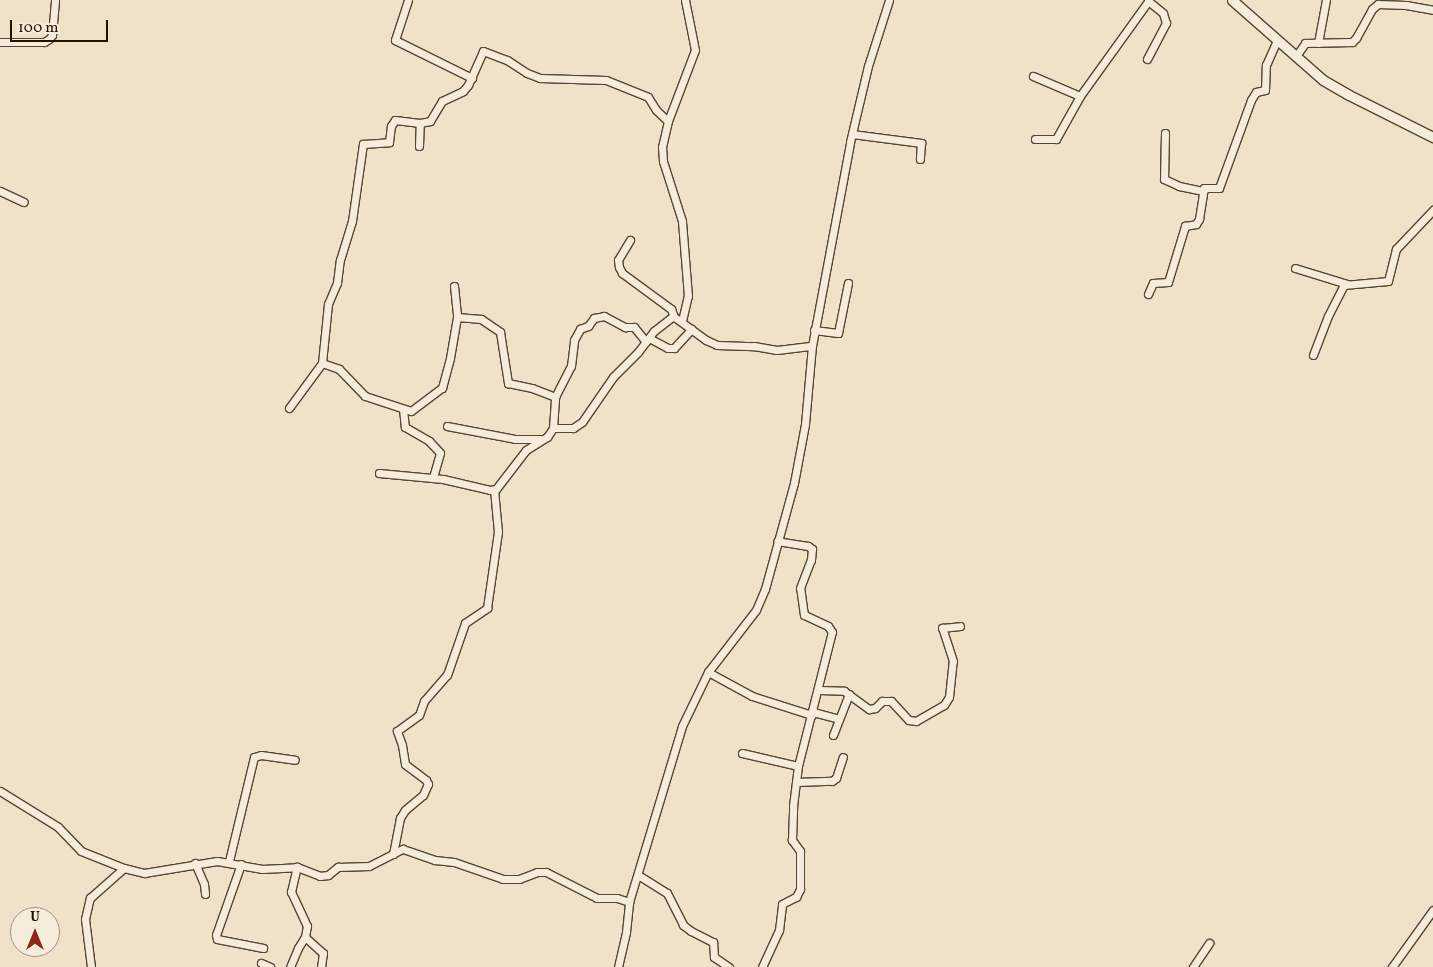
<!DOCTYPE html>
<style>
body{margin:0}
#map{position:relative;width:1433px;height:967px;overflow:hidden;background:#f0e2c9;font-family:Vollkorn,serif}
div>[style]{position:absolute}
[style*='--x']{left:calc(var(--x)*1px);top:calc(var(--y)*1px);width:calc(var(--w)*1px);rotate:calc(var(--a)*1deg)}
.roads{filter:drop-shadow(1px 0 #584432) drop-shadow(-1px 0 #584432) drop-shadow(0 1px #584432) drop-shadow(0 -1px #584432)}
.minor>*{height:7px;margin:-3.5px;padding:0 3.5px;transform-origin:3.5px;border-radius:3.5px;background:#f5ecdc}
.tertiary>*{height:9px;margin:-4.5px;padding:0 4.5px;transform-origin:4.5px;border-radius:4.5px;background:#f5ecdc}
span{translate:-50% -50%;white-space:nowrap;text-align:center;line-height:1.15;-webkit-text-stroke:5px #f5ecdc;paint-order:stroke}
.north{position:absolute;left:10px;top:907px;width:50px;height:50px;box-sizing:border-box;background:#f5ecdc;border:1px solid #a29484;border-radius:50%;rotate:0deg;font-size:14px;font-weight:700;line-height:20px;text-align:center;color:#251000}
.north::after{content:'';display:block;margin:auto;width:18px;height:22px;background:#8f2418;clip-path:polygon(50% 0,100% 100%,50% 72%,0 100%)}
.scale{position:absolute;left:10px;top:20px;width:98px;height:22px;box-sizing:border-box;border:2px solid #251000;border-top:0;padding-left:6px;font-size:15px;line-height:18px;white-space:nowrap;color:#251000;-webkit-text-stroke:4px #f5ecdc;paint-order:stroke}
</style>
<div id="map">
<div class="roads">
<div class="minor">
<div style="--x:408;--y:0;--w:42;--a:108"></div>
<div style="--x:395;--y:40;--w:86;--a:26.3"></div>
<div style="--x:0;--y:42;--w:44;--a:0"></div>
<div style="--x:44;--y:42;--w:6;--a:-31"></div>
<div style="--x:49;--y:39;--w:5;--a:-53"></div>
<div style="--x:52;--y:35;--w:35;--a:-85"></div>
<div style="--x:1318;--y:43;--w:44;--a:-79.5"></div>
<div style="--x:1296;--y:56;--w:16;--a:-55"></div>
<div style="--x:1305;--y:43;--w:47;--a:-1.2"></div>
<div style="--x:1352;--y:42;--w:6;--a:-45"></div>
<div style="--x:1356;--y:38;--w:33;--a:-61"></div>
<div style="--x:1372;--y:9;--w:8;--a:-40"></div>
<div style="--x:1378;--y:4;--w:28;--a:2"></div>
<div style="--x:1406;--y:5;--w:27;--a:10"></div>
<div style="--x:1147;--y:59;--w:41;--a:-62.2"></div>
<div style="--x:1166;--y:23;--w:10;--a:-107"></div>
<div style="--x:1163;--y:13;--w:19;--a:-141"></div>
<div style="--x:1033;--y:76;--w:51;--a:23.1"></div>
<div style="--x:1080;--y:96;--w:118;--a:-54.3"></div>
<div style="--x:1165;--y:133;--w:46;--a:91.2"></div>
<div style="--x:1164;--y:179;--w:17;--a:25"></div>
<div style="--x:1179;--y:186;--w:25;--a:12"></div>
<div style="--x:852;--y:134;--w:70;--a:7.4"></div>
<div style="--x:921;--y:143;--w:16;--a:94"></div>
<div style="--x:1035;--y:139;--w:21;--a:0"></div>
<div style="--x:1056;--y:139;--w:49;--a:-60.8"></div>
<div style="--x:419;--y:146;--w:23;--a:-88"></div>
<div style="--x:0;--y:191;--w:26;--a:25"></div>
<div style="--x:630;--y:240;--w:23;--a:121"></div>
<div style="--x:618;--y:260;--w:7;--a:82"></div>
<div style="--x:619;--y:267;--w:7;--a:63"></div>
<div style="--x:622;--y:273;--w:61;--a:36.3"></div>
<div style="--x:671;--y:309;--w:9;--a:69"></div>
<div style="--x:1295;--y:268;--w:54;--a:17.1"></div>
<div style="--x:454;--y:286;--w:31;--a:84"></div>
<div style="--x:457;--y:317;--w:24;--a:5"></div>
<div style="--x:481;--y:319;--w:23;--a:34"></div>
<div style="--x:500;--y:332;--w:52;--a:81.1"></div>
<div style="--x:508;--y:383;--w:25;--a:12"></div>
<div style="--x:532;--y:388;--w:25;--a:21"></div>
<div style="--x:1148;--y:294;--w:12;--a:-66"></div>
<div style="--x:1153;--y:283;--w:15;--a:-4"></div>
<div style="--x:1168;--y:282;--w:59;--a:-73.1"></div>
<div style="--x:1185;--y:226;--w:11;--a:-10"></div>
<div style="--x:1196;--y:224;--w:6;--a:-59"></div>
<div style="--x:1199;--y:219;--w:31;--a:-81"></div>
<div style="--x:1204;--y:188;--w:15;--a:0"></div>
<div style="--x:1219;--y:188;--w:94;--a:-70"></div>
<div style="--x:1251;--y:100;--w:9;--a:-58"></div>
<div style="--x:1256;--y:92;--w:9;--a:-13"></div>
<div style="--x:1265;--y:90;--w:25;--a:-88"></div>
<div style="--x:1266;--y:65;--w:27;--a:-66"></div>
<div style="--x:682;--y:321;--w:26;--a:-77"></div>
<div style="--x:688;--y:296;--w:75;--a:-94.6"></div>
<div style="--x:682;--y:221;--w:63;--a:-107.6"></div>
<div style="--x:663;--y:161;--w:14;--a:-94"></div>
<div style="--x:662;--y:147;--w:27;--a:-77"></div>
<div style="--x:668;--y:121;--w:76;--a:-69.2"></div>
<div style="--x:695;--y:50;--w:51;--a:-101.3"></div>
<div style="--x:814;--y:330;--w:24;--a:7"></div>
<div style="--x:838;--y:333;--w:51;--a:-78.7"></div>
<div style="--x:649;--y:338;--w:21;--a:28"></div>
<div style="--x:668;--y:348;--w:6;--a:0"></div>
<div style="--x:674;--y:348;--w:26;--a:-47"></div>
<div style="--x:1313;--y:355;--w:42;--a:-69"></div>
<div style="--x:1328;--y:316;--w:35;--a:-63"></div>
<div style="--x:1344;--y:285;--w:44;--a:-5.2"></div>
<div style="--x:1388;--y:281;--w:33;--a:-76"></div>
<div style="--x:1396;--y:249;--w:54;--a:-46.5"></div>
<div style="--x:322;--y:363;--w:18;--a:19"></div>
<div style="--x:339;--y:369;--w:37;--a:46"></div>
<div style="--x:365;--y:396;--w:48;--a:18.1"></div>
<div style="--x:411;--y:411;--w:39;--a:-37"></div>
<div style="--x:442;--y:388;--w:31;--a:-75"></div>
<div style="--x:450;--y:358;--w:42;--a:-80.3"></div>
<div style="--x:289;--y:408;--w:56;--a:-53.7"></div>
<div style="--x:322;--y:363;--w:59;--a:-84.2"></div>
<div style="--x:328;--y:304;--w:23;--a:-67"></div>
<div style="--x:337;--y:283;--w:23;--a:-83"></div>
<div style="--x:340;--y:260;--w:41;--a:-72.9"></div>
<div style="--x:352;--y:221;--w:78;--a:-81.9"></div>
<div style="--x:363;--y:144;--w:26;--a:-4"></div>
<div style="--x:389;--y:142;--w:16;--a:-83"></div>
<div style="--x:391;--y:126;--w:7;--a:-56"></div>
<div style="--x:395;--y:120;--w:25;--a:7"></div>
<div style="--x:420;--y:123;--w:10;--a:-11"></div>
<div style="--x:430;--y:121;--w:23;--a:-59"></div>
<div style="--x:442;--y:101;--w:23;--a:-25"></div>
<div style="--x:463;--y:91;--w:8;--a:-50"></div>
<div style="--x:468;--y:85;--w:37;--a:-66"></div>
<div style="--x:483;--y:51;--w:26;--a:21"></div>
<div style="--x:507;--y:60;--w:24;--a:33"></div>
<div style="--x:527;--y:73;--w:14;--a:21"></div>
<div style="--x:540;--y:78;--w:66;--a:1.7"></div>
<div style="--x:606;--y:80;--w:45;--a:22"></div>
<div style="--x:648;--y:97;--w:15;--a:58"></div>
<div style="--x:656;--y:110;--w:16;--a:43"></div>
<div style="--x:403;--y:409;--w:18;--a:84"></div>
<div style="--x:405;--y:427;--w:28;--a:30"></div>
<div style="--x:429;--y:441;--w:16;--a:47"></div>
<div style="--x:440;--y:453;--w:26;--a:106"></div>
<div style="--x:447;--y:426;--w:69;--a:10.8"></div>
<div style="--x:515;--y:439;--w:25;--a:0"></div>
<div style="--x:553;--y:428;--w:31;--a:-86"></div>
<div style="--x:555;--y:397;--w:35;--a:-63"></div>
<div style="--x:571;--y:366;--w:26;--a:-83"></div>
<div style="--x:574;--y:340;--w:13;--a:-61"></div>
<div style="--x:580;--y:329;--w:9;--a:-21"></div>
<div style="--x:588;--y:326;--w:10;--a:-53"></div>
<div style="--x:594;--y:318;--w:10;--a:-11"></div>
<div style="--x:604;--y:316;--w:24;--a:28"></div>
<div style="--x:625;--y:327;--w:9;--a:0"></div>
<div style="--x:634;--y:327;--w:19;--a:51"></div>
<div style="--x:379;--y:473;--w:64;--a:5.4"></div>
<div style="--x:443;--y:479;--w:48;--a:13.2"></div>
<div style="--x:490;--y:490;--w:6;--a:-9"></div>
<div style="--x:496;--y:489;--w:49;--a:-52.4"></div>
<div style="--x:526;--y:450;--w:25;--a:-32"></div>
<div style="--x:547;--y:437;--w:11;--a:-56"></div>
<div style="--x:553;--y:428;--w:20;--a:0"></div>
<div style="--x:573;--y:428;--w:11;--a:-34"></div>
<div style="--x:582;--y:422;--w:55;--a:-55.4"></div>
<div style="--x:613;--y:377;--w:35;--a:-45"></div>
<div style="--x:638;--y:352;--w:26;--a:-53"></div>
<div style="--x:654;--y:331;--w:24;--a:-38"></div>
<div style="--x:673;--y:316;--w:41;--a:36"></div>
<div style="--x:706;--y:340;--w:12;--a:24"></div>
<div style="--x:717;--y:345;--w:37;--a:2"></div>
<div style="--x:754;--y:346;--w:23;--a:10"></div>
<div style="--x:777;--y:350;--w:35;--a:-7"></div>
<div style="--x:708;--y:672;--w:50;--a:28.6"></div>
<div style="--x:752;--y:696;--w:63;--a:17.6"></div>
<div style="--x:819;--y:690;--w:25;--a:2"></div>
<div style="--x:844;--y:691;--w:31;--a:36"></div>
<div style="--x:869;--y:709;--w:6;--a:-9"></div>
<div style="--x:875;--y:708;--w:10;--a:-45"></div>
<div style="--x:882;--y:701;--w:9;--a:0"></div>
<div style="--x:891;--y:701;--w:26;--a:47"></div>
<div style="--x:909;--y:720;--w:7;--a:8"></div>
<div style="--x:916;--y:721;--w:32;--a:-30"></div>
<div style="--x:944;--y:705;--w:9;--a:-58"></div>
<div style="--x:949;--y:697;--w:36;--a:-84"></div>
<div style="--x:953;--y:661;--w:35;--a:-108"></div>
<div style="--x:942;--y:628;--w:18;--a:-6"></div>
<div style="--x:813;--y:712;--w:27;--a:15"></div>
<div style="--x:833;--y:735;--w:44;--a:-68.7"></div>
<div style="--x:742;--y:753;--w:57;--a:13.1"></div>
<div style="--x:796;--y:782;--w:36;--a:-2"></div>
<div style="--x:832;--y:781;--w:5;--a:-37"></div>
<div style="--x:836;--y:778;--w:22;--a:-72"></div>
<div style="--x:0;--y:791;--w:68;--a:31.8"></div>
<div style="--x:58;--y:827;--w:33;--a:46"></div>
<div style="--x:81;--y:851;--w:46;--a:21.6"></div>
<div style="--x:124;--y:868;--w:21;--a:14"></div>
<div style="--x:144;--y:873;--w:74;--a:-9.3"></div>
<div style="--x:217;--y:861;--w:46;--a:10.1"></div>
<div style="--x:262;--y:869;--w:35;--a:-3"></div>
<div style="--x:297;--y:867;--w:25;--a:21"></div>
<div style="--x:320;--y:876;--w:8;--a:-7"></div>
<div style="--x:328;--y:875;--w:13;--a:-39"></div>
<div style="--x:338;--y:867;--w:31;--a:-2"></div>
<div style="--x:369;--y:866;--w:38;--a:-27"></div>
<div style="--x:403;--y:849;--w:34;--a:19"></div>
<div style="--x:435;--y:860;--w:19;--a:6"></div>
<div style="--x:454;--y:862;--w:52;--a:19.1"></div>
<div style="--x:503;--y:879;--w:16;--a:0"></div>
<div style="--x:519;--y:879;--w:19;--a:-21"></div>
<div style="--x:537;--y:872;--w:9;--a:0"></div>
<div style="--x:546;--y:872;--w:57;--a:27"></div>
<div style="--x:597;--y:898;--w:20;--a:0"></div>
<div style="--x:617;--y:898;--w:13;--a:18"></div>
<div style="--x:393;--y:854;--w:37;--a:-79"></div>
<div style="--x:400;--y:818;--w:9;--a:-58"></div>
<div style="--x:405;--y:810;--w:23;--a:-40"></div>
<div style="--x:423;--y:795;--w:12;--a:-66"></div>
<div style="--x:428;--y:784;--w:4;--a:-117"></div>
<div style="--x:426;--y:780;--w:26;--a:-143"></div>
<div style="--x:405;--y:764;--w:19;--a:-99"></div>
<div style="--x:402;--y:745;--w:15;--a:-110"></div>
<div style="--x:397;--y:731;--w:27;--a:-36"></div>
<div style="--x:419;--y:715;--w:15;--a:-70"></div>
<div style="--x:424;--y:701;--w:35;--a:-49"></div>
<div style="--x:447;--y:675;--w:55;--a:-70.9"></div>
<div style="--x:465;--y:623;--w:27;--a:-34"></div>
<div style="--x:487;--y:608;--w:77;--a:-81.8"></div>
<div style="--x:498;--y:532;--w:42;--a:-95.4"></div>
<div style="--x:229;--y:861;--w:107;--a:-76.5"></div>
<div style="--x:254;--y:757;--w:7;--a:-16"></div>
<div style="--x:261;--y:755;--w:34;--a:8"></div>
<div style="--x:195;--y:863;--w:23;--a:67"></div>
<div style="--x:204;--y:884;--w:10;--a:84"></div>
<div style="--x:241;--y:864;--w:75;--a:109.4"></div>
<div style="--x:216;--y:935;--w:4;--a:76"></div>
<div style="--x:217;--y:939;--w:47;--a:11.1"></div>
<div style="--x:638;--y:875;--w:34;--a:32"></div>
<div style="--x:667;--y:893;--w:36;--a:63"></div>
<div style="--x:683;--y:925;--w:10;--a:37"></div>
<div style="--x:691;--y:931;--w:25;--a:27"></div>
<div style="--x:713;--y:942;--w:15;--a:86"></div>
<div style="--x:714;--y:957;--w:18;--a:34"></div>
<div style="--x:305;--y:937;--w:24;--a:42"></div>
<div style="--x:323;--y:953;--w:14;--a:98"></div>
<div style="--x:261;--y:963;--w:10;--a:24"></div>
<div style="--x:91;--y:967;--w:48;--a:-97.1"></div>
<div style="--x:85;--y:919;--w:22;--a:-77"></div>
<div style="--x:90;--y:898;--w:45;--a:-41.4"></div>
<div style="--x:290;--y:967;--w:21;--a:-67"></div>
<div style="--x:298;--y:948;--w:13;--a:-58"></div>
<div style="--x:305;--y:937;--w:11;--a:-80"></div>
<div style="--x:307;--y:926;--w:38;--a:-115"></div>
<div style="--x:291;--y:892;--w:26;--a:-77"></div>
<div style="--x:618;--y:967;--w:36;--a:-77"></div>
<div style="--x:626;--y:932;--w:30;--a:-84"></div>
<div style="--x:629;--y:902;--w:184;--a:-73.2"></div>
<div style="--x:682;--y:726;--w:60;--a:-64.3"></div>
<div style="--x:708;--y:672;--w:78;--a:-52.3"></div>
<div style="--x:756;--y:610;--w:23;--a:-67"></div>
<div style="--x:765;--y:589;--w:110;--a:-74.7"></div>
<div style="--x:794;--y:483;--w:60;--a:-79.4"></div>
<div style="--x:805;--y:424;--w:78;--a:-84.9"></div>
<div style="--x:812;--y:346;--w:208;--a:-79.4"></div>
<div style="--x:850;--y:142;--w:78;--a:-76.7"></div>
<div style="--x:868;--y:66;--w:69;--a:-72.3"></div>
<div style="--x:762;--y:967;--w:41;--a:-65.3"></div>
<div style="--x:779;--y:930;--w:26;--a:-83"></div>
<div style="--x:782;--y:904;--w:16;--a:-27"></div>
<div style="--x:796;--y:897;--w:9;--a:-63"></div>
<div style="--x:800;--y:889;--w:38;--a:-90"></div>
<div style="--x:800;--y:851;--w:14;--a:-126"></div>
<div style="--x:792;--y:840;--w:34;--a:-88"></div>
<div style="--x:793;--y:806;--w:40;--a:-82.9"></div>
<div style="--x:798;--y:766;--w:138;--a:-75.8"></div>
<div style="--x:832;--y:632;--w:7;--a:-124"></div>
<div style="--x:828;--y:626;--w:26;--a:-155"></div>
<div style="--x:804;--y:615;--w:27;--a:-98"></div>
<div style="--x:800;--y:588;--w:30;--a:-69"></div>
<div style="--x:811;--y:560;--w:11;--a:-85"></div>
<div style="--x:812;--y:549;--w:5;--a:-143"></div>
<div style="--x:808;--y:546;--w:31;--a:-171"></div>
<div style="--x:1193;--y:967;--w:29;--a:-56"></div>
<div style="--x:1392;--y:967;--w:70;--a:-54.3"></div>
</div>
<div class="tertiary">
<div style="--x:1232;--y:0;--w:121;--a:41.3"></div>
<div style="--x:1323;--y:80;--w:30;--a:30"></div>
<div style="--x:1349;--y:95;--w:94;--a:26.6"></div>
</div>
</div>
<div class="north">U</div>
<div class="scale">100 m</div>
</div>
